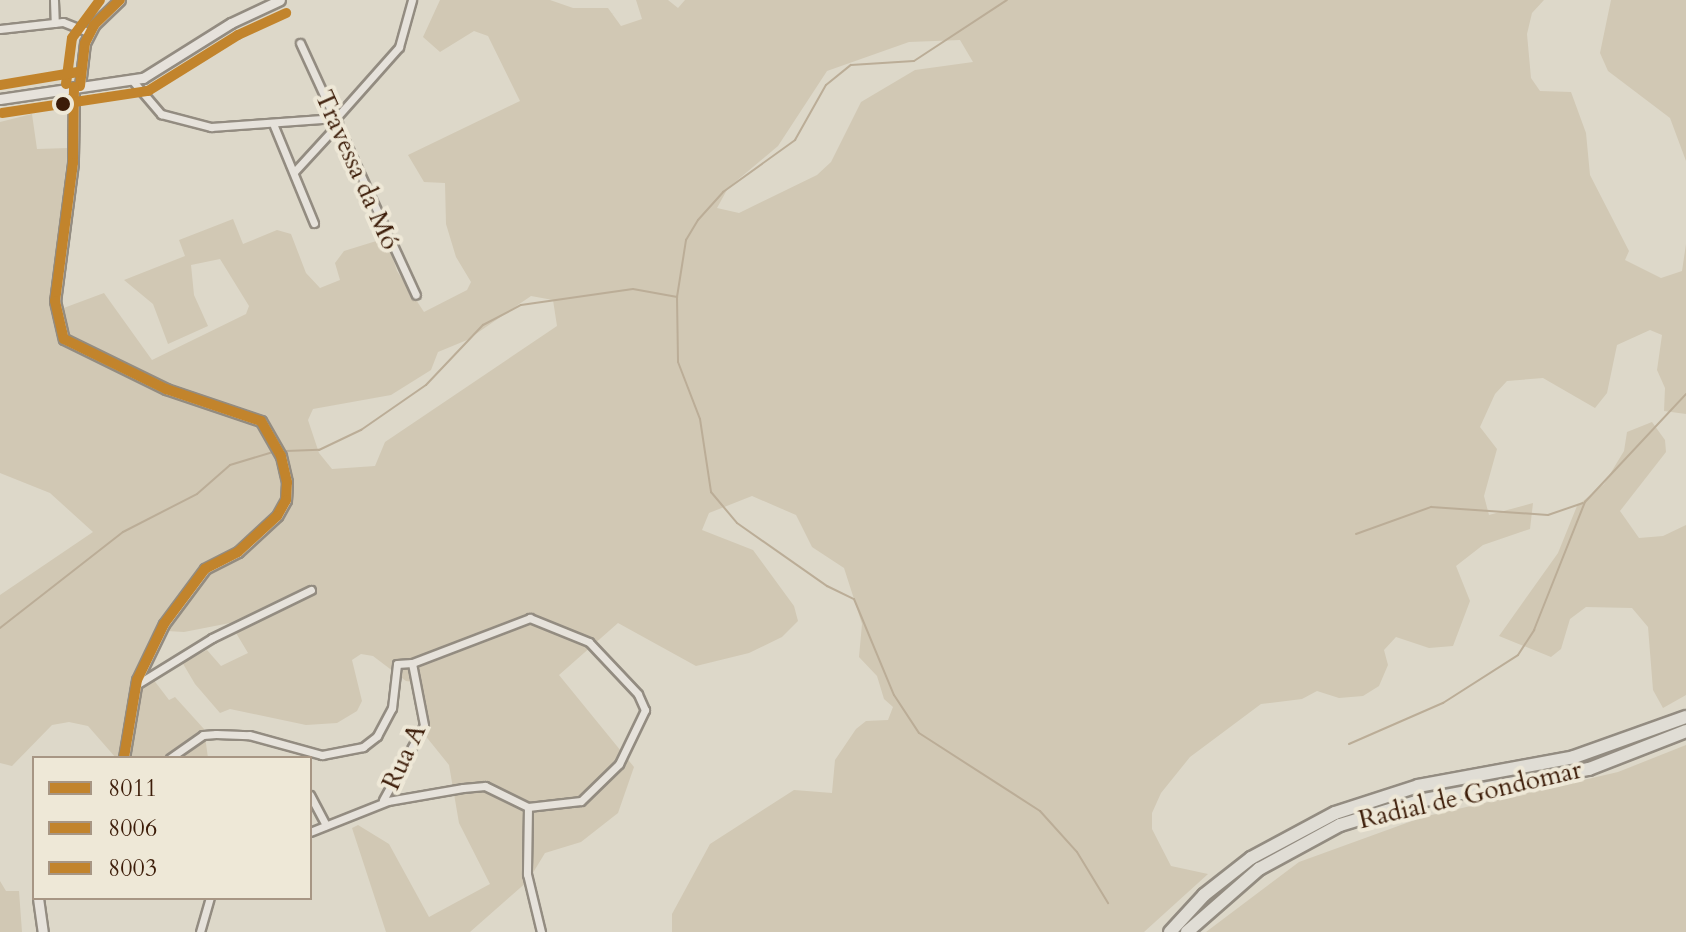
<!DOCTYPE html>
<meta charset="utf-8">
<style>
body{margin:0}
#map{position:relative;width:1686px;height:932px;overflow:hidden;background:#ddd8c9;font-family:Cardo,serif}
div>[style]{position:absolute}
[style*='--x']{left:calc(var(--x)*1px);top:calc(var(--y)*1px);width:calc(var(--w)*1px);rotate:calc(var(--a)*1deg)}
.green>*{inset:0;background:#d1c8b4}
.stream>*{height:2px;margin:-1px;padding:0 1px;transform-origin:1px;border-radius:1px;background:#bbad97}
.roads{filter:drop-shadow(2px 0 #938c81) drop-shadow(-2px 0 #938c81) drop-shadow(0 2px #938c81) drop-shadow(0 -2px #938c81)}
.street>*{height:7px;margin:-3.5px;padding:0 3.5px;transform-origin:3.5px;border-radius:3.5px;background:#e6e2db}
.secondary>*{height:9px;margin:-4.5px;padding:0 4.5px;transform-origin:4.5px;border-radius:4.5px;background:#e6e2db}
.highway>*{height:12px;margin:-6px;padding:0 6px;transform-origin:6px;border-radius:6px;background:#e0ddd5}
.bus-1>*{height:10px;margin:-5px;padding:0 5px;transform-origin:5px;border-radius:5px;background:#c2842c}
.bus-2>*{height:10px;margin:-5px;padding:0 5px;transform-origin:5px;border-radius:5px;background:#c2842c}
.bus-3>*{height:10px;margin:-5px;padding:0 5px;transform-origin:5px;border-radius:5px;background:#c2842c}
.dots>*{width:22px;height:22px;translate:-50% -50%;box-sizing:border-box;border:4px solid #eee8d7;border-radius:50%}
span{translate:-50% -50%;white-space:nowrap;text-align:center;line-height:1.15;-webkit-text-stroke:8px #eee8d7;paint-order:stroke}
.street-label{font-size:26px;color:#3c1c08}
.legend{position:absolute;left:32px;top:756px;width:280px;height:144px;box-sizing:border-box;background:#eee8d7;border:2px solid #a79684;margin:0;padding:10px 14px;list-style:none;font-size:24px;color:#3c1c08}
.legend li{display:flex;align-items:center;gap:16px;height:40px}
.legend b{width:40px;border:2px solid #a79684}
</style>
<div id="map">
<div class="green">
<div style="clip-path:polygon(evenodd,440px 0,550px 0,573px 8px,608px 8px,621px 26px,642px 19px,636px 0,668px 0,678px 8px,685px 0,1544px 0,1532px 13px,1527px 34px,1531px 78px,1540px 91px,1571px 92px,1586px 133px,1590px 175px,1629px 251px,1625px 260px,1661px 278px,1682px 271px,1686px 244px,1686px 414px,1664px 411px,1665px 388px,1657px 370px,1662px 335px,1650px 330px,1617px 345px,1607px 393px,1595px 408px,1543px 378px,1507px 381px,1495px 394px,1480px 427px,1497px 449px,1484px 496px,1489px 515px,1533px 503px,1530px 529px,1483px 545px,1456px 566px,1470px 601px,1453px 646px,1429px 648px,1396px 637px,1384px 650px,1388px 665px,1379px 686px,1363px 696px,1339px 698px,1317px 691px,1302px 699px,1261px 704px,1190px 757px,1161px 793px,1152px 813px,1152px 829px,1171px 866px,1208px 874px,1144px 932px,672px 932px,672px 914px,710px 844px,794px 790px,832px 793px,835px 760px,856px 729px,866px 721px,888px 720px,893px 707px,884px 699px,877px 676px,859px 657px,862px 624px,844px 568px,812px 547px,796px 515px,752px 496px,709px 513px,702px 530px,753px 550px,794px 606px,798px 621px,782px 637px,749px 653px,696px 666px,618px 623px,559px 675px,634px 767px,618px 813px,581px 842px,545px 853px,528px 881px,470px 932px,386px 932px,352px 828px,358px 825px,389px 844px,429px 917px,490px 884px,459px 823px,449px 765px,424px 734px,426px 706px,420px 683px,406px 681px,373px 656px,361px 654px,352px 660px,362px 701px,357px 711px,337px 723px,306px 725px,230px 709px,220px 713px,195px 684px,182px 662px,207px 650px,221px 666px,248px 653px,230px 623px,184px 632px,167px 631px,161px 625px,140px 662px,169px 700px,175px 697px,204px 729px,208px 758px,116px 758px,88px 726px,69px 722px,52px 725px,12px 766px,0 763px,0 595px,93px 532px,50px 493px,0 473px,0 122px,32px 114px,37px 149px,68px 148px,50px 306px,61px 309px,104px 293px,152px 360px,246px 314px,249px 306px,220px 259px,191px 265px,194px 295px,208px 326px,168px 344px,153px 304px,124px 280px,185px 256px,179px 240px,233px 219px,243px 244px,277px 230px,291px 234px,306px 273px,320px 288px,340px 280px,335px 263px,344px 251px,386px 238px,397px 271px,424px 312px,467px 290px,471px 282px,456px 257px,446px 224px,445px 183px,424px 182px,408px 155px,520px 101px,488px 36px,474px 31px,440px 52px,423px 37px,440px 0,960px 40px,973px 62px,915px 70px,861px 102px,831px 162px,817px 175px,739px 213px,717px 208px,728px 188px,778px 146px,827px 71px,909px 42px,960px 40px,440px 0,531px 296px,553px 300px,557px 326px,385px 442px,375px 466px,332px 469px,319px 453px,308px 420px,313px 409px,391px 395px,431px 370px,438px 352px,467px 340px,531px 296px)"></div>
<div style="clip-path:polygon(1611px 0,1686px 0,1686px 161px,1670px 118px,1608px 71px,1600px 53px)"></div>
<div style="clip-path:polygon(1652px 422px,1665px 440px,1666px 452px,1620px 511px,1639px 538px,1663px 536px,1686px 525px,1686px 695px,1663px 708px,1653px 690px,1648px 627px,1632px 608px,1586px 607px,1570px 619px,1561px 649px,1551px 657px,1499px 636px,1558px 553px,1577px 506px,1604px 484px,1624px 451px,1627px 432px)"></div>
<div style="clip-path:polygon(1686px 745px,1686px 932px,1206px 932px,1299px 862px,1423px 817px,1618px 772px)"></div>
<div style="clip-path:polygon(0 881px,6px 891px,19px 891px,22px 932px,0 932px)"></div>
</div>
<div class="stream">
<div style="--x:677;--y:297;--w:65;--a:89.1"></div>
<div style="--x:678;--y:362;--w:61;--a:68.9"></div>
<div style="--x:700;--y:419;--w:74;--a:81.4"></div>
<div style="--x:711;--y:492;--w:40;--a:50"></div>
<div style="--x:737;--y:523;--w:110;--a:35"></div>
<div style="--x:827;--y:586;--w:30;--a:26"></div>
<div style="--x:854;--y:599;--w:104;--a:67.4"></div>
<div style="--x:894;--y:695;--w:45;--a:56.7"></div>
<div style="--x:919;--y:733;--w:144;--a:32.8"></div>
<div style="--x:1040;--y:811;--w:55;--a:47.9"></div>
<div style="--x:1077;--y:852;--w:60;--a:58.7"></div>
<div style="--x:286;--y:451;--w:33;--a:-2"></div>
<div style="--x:319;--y:450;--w:47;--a:-25.5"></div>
<div style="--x:361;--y:430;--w:79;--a:-34.7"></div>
<div style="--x:426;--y:385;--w:83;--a:-46.5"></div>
<div style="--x:483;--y:325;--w:43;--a:-27.8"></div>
<div style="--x:521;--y:305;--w:113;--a:-8.1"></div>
<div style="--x:633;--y:289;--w:45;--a:10.3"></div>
<div style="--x:677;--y:297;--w:58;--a:-81"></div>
<div style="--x:686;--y:240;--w:23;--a:-59"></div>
<div style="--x:698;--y:220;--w:38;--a:-48"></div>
<div style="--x:723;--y:192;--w:89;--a:-35.8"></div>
<div style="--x:795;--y:140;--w:63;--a:-60.6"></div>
<div style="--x:826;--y:85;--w:32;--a:-39"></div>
<div style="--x:851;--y:65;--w:63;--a:-3.6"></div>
<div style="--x:914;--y:61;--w:111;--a:-33.3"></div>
<div style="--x:1356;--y:534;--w:80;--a:-19.8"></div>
<div style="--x:1431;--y:507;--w:117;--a:3.9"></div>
<div style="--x:1548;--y:515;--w:37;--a:-19"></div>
<div style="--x:0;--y:628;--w:156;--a:-38"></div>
<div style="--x:123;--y:532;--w:83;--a:-27.2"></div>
<div style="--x:197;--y:494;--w:44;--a:-41.3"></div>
<div style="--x:230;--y:465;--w:45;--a:-16.8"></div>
<div style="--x:1349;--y:744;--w:103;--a:-23.6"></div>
<div style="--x:1443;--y:703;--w:89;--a:-32.6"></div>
<div style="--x:1518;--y:655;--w:30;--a:-57"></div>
<div style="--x:1534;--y:630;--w:138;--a:-68.3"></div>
<div style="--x:1585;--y:502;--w:148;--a:-46.9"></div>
</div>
<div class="roads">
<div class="street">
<div style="--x:54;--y:0;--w:23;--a:88"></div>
<div style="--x:0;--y:29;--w:63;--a:-6.3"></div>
<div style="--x:63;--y:22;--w:29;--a:22"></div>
<div style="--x:300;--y:43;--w:277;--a:65.3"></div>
<div style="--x:132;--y:80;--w:45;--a:49.5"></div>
<div style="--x:161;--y:114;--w:52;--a:14.6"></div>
<div style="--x:211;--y:127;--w:125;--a:-4.1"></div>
<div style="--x:336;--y:118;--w:95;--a:-48.4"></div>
<div style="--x:399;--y:47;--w:49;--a:-74.5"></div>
<div style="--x:274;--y:126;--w:105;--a:67.6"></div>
<div style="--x:295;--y:171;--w:64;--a:-47.5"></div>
<div style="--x:136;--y:685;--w:89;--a:-31.7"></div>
<div style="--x:212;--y:638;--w:110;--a:-25.9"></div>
<div style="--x:170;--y:758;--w:40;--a:-34.9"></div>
<div style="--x:203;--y:735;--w:13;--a:-4"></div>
<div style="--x:216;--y:734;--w:33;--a:2"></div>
<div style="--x:249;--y:735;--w:76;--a:15.3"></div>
<div style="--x:322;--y:755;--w:42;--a:-11"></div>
<div style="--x:363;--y:747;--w:18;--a:-38"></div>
<div style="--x:377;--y:736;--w:32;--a:-62"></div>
<div style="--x:392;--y:708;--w:44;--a:-83.5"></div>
<div style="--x:397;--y:664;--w:15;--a:-4"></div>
<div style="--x:310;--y:795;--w:34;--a:62"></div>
<div style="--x:383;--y:800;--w:85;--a:-61.3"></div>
<div style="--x:424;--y:725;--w:63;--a:-101"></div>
<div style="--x:528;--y:807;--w:67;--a:90.9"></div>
<div style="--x:527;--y:874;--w:60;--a:76.4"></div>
<div style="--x:310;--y:832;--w:84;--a:-21.7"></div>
<div style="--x:388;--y:801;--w:76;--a:-9.8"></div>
<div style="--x:463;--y:788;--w:22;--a:-5"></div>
<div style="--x:485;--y:786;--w:48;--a:26"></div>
<div style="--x:528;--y:807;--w:53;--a:-6.5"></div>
<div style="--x:581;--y:801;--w:53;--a:-44.2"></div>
<div style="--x:619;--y:764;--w:60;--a:-64.3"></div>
<div style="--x:645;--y:710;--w:17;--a:-114"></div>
<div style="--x:638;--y:694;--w:71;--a:-133.3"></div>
<div style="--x:589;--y:642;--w:64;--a:-157.9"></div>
<div style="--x:530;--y:618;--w:126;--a:159.1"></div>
<div style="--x:200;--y:932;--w:35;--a:-74"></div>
</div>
<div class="secondary">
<div style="--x:80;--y:86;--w:43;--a:-83.4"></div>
<div style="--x:85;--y:43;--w:20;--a:-63"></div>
<div style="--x:94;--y:25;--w:36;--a:-44"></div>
<div style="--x:74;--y:87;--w:76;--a:90.8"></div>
<div style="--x:73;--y:163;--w:139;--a:97.4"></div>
<div style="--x:55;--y:301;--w:39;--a:77"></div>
<div style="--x:64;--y:339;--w:114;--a:26.1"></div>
<div style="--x:166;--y:389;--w:100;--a:18.6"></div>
<div style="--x:261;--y:421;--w:40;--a:60.3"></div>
<div style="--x:281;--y:456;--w:27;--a:77"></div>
<div style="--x:287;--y:482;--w:18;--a:93"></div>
<div style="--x:286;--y:500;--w:18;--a:119"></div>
<div style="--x:277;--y:516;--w:53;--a:137.3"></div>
<div style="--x:238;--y:552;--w:37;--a:153"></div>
<div style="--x:205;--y:569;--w:69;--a:126.7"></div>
<div style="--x:164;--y:624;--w:62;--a:115.7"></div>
<div style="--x:137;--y:680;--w:79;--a:99.5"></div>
<div style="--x:0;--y:99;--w:145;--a:-8.4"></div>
<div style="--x:143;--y:78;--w:104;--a:-32"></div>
<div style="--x:231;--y:23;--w:54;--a:-25.1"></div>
<div style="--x:38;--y:898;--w:34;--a:82"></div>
</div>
<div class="highway">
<div style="--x:1170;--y:932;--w:50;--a:-47.4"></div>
<div style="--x:1204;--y:895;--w:60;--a:-38.2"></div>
<div style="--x:1251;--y:858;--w:95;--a:-28.2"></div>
<div style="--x:1335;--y:813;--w:87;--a:-18"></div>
<div style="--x:1418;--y:786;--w:159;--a:-10.5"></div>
<div style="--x:1574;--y:757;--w:119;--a:-19.7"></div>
<div style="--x:1187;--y:932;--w:96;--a:-41.2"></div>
<div style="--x:1259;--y:869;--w:92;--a:-28.5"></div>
<div style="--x:1340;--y:825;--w:83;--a:-16.9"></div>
<div style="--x:1419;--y:801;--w:173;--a:-10.7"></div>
<div style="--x:1589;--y:769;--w:104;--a:-21.4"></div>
</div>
</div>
<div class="bus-1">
<div style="--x:80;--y:86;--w:43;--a:-83.4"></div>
<div style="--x:85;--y:43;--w:20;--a:-63"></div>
<div style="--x:94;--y:25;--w:36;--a:-44"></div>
<div style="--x:74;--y:87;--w:76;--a:90.8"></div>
<div style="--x:73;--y:163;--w:139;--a:97.4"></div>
<div style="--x:55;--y:301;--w:39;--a:77"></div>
<div style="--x:64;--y:339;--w:114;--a:26.1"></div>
<div style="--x:166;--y:389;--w:100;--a:18.6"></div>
<div style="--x:261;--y:421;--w:40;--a:60.3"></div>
<div style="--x:281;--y:456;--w:27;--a:77"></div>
<div style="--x:287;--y:482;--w:18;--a:93"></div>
<div style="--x:286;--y:500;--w:18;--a:119"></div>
<div style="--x:277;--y:516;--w:53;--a:137.3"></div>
<div style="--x:238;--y:552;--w:37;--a:153"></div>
<div style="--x:205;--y:569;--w:69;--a:126.7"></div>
<div style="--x:164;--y:624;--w:62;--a:115.7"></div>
<div style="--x:137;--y:680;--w:79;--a:99.5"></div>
</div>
<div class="bus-2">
<div style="--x:2;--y:113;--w:148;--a:-8.6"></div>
<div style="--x:148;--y:91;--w:106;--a:-31.9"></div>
<div style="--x:238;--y:35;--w:53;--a:-24.6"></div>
</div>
<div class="bus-3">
<div style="--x:66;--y:84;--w:46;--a:-82.6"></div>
<div style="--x:72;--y:38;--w:47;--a:-53.6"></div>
<div style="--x:0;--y:85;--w:79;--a:-9.5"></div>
</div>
<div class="dots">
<div style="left:63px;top:104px;background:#3c1c08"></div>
</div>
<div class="street-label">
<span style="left:357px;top:170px;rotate:66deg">Travessa da Mó</span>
<span style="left:404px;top:757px;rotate:-65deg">Rua A</span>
<span style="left:1470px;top:795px;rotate:-13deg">Radial de Gondomar</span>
</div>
<ul class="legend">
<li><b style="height:10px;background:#c2842c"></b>8011</li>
<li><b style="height:10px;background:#c2842c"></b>8006</li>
<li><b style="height:10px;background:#c2842c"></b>8003</li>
</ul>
</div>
